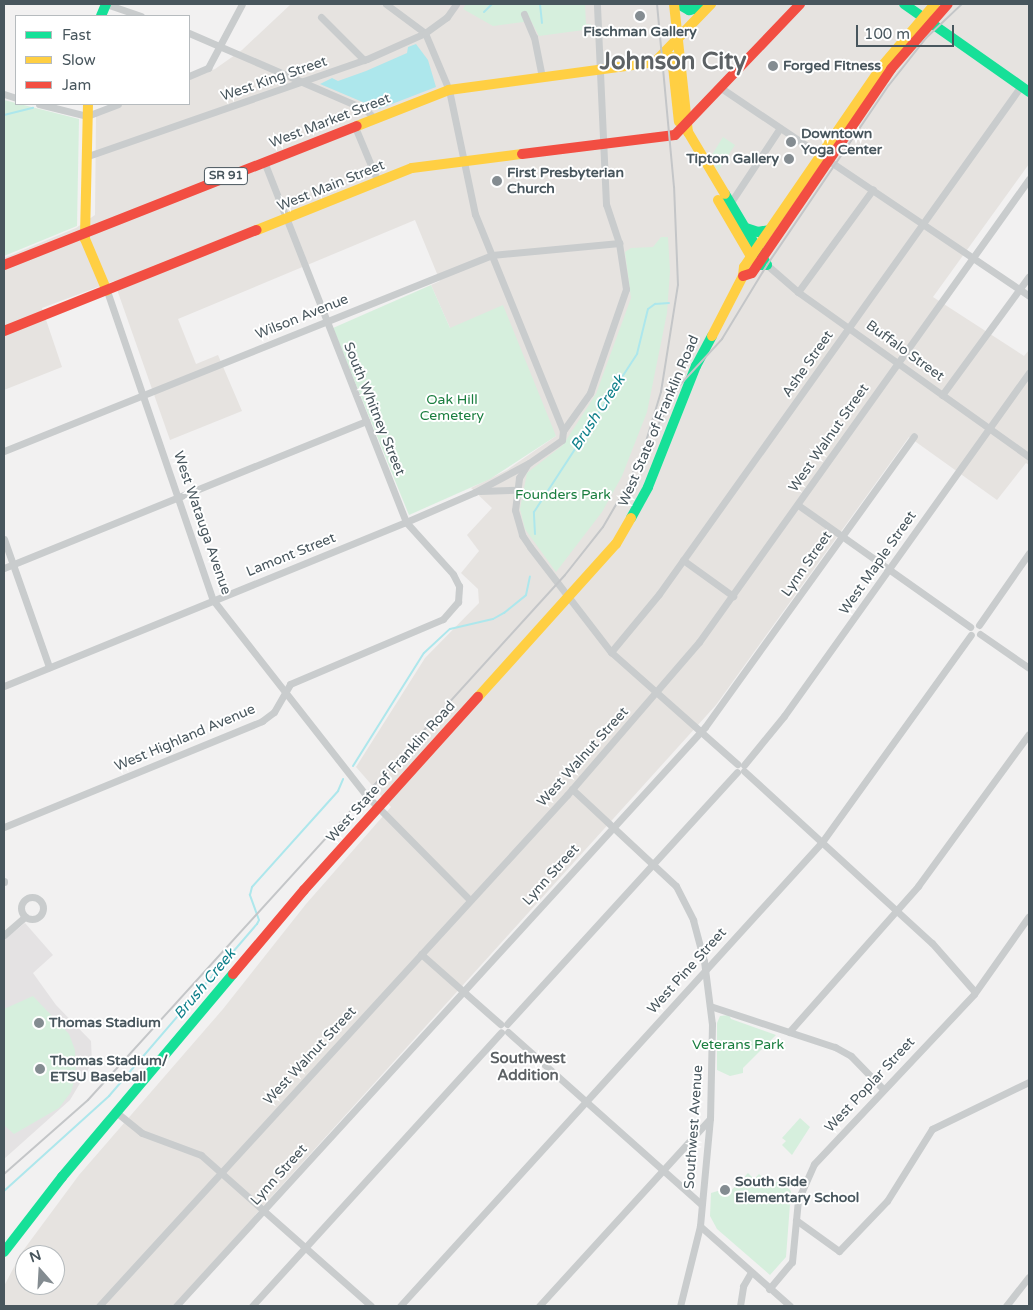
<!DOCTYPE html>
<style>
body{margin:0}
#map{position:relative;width:1033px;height:1310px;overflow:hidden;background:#f2f1f1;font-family:"Varela Round",sans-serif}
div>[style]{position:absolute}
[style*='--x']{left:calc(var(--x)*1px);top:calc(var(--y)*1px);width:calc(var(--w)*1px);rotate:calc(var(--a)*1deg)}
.commercial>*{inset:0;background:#e6e3e0}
.education>*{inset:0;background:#e4e2e3}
.green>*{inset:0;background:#d6efdd}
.water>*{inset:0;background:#ade7ec}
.stream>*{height:2px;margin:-1px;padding:0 1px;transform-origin:1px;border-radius:1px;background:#ade7ec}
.street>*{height:7px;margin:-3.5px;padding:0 3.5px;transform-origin:3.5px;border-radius:3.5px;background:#c9cccd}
.street>.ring{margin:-3.5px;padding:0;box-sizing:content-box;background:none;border:7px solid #c9cccd;border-radius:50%}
.fast>*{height:10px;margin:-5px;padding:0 5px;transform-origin:5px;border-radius:5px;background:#16e098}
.slow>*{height:10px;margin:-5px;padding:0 5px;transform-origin:5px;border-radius:5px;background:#ffcf43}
.jam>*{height:10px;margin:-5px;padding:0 5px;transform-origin:5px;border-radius:5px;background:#f24e42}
.rail>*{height:2px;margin:-1px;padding:0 1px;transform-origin:1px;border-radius:1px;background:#c4c6c8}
.dots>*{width:14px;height:14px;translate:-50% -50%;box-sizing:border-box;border:2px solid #fff;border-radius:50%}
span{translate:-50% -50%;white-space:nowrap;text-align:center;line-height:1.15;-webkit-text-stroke:4px #fff;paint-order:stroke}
.shield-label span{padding:1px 4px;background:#fff;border:1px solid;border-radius:4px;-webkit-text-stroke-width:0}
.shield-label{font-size:12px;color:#48565d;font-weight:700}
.poi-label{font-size:14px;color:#48565d;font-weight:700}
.left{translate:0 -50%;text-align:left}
.right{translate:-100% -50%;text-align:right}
.street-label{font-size:14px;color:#48565d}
.park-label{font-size:14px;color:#1a7e3f}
.water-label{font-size:15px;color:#10818b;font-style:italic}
.neighbourhood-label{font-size:15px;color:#5d6265;font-weight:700}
.town-label{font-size:24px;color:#5d6265;font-weight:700}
.frame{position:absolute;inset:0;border:5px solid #48565d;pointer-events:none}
.legend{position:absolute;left:15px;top:15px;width:175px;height:90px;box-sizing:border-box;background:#fff;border:1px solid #b6bbbe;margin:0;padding:6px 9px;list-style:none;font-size:15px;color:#48565d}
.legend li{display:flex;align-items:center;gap:10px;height:25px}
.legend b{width:25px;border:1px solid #b6bbbe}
.north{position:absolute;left:15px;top:1245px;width:50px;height:50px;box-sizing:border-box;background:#fff;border:1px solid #b6bbbe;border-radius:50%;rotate:341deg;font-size:14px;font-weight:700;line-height:20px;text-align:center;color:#48565d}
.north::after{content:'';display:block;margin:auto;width:18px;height:22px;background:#848c91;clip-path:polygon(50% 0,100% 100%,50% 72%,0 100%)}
.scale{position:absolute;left:856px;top:25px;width:98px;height:22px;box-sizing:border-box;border:2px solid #48565d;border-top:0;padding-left:6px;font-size:15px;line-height:18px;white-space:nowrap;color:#48565d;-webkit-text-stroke:4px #fff;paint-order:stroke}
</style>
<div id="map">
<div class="commercial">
<div style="clip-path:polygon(evenodd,291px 4px,1029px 4px,1029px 164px,933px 297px,1024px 356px,1029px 350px,1029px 465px,1026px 463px,997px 500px,909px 437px,716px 705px,173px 1306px,4px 1306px,4px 1286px,22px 1252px,79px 1175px,223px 1009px,306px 904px,391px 807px,356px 767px,425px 658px,479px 603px,478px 589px,461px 573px,479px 551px,467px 535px,492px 508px,471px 488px,507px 470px,556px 436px,450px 328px,431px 285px,440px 281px,415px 220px,178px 319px,196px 364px,218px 355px,242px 411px,170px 440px,114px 281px,42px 308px,62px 367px,4px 390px,4px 258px,76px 228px,95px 215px,96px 116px,124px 104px,189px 104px,189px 79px,215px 69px,242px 50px,291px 4px,25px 1255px,55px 1255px,55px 1285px,25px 1285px,25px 1255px)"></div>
</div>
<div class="education">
<div style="clip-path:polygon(25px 923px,53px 955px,33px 973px,56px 1005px,91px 1041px,92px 1063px,70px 1100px,4px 1159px,4px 940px)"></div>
</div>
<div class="green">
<div style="clip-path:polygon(466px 4px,585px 4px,586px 24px,591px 24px,591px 29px,539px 36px,531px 21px,493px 26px,463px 9px)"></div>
<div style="clip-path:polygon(4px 100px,79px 119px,77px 226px,4px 256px)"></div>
<div style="clip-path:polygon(723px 137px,735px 145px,718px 171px,710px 158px)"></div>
<div style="clip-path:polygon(661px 237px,668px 237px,670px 271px,667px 313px,647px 412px,622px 476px,602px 512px,556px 572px,525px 529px,520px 509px,527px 473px,563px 445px,596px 394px,631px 298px,625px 252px,631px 248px,653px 247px)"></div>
<div style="clip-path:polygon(431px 285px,450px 328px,503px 305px,556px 436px,490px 479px,409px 515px,333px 328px)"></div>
<div style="clip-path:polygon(33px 996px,69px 1034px,75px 1050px,76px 1074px,71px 1092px,59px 1108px,14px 1134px,4px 1125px,4px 1009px)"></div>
<div style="clip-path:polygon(729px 1015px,731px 1019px,776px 1035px,743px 1068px,743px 1073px,730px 1076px,717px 1070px,717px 1023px,720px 1016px)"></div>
<div style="clip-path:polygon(800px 1118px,810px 1127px,792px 1155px,782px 1145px,786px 1141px,782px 1138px)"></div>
<div style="clip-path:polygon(748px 1173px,754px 1179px,759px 1174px,772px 1186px,779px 1180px,791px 1191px,786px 1257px,770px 1275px,717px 1229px,710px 1216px,711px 1193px,721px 1190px,726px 1196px)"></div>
</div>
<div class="water">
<div style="clip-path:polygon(416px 44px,428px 60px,436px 87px,379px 109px,320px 84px,332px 78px,338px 81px,366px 71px,407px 53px,408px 47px)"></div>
</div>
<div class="stream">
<div style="--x:540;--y:4;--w:19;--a:84"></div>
<div style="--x:484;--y:12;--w:11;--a:-45"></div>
<div style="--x:4;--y:115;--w:30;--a:-14"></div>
<div style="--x:535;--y:534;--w:22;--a:-93"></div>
<div style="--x:534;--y:512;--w:189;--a:-56.9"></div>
<div style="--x:637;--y:354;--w:46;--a:-76.3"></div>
<div style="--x:648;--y:309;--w:9;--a:-36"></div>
<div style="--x:655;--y:304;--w:14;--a:-4"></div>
<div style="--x:353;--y:766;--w:133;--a:-57.9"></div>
<div style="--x:424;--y:653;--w:35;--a:-43"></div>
<div style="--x:450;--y:629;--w:44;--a:-13.1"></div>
<div style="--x:493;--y:619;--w:13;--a:-29"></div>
<div style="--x:504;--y:613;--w:28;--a:-39"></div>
<div style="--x:526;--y:595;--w:19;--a:-78"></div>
<div style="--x:4;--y:1191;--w:142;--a:-42.1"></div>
<div style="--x:109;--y:1096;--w:227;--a:-49.3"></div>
<div style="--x:257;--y:924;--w:4;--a:-63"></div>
<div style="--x:259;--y:920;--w:27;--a:-110"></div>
<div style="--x:250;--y:895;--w:8;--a:-76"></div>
<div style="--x:252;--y:887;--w:129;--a:-48.1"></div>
<div style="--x:338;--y:791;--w:13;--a:-67"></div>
</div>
<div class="street">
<div style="--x:106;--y:4;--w:37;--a:19"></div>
<div style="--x:386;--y:4;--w:49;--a:36.6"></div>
<div style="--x:425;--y:33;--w:62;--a:67.2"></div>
<div style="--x:449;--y:90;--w:127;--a:78.2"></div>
<div style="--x:475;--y:214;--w:234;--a:67.9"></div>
<div style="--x:524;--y:14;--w:25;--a:67"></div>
<div style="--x:534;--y:37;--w:41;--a:78.7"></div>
<div style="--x:321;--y:17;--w:61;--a:45"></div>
<div style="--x:189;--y:33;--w:192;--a:23.4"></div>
<div style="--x:365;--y:109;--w:14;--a:45"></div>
<div style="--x:189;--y:76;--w:21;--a:-23"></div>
<div style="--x:208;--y:68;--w:72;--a:-62"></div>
<div style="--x:721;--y:88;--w:372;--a:34"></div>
<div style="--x:4;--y:94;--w:13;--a:18"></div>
<div style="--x:39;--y:104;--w:49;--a:14"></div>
<div style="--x:87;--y:116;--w:33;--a:-21"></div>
<div style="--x:355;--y:127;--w:60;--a:67.3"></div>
<div style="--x:88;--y:156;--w:295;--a:-19.2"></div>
<div style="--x:367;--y:59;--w:64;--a:-24.1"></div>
<div style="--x:425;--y:33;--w:27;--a:-36"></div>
<div style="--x:447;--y:17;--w:16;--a:-55"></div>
<div style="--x:729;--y:205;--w:92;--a:-56.5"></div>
<div style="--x:767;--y:265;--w:41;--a:41.1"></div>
<div style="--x:798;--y:292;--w:284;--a:35.5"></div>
<div style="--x:107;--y:291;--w:327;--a:71.1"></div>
<div style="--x:213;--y:600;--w:246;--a:51.9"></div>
<div style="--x:365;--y:794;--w:149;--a:45.3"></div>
<div style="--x:798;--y:292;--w:127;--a:-53.9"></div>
<div style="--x:942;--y:395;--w:147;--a:-53.8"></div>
<div style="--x:4;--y:451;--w:526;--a:-21.88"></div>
<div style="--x:492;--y:255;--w:128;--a:-5.4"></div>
<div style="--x:527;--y:465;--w:15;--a:122"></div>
<div style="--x:519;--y:478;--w:32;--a:97"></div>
<div style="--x:515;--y:510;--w:26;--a:74"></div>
<div style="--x:522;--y:535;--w:14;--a:56"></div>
<div style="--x:530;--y:547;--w:133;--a:52.4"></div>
<div style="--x:611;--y:652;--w:169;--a:41.6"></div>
<div style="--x:480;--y:491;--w:37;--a:-2"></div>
<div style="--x:798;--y:505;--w:211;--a:35.3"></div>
<div style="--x:4;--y:539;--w:136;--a:70.6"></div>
<div style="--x:683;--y:560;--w:62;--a:35.8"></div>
<div style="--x:4;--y:568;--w:391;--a:-22.1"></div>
<div style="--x:979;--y:625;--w:88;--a:-55.2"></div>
<div style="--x:980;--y:634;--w:60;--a:34.8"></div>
<div style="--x:611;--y:652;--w:75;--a:-50.4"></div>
<div style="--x:659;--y:594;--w:624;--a:-54.53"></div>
<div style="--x:4;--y:686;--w:434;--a:-22.2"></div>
<div style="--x:406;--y:522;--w:75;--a:-23.5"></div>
<div style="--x:475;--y:492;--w:61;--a:-28.2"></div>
<div style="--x:529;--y:463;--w:40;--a:-34.9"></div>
<div style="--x:562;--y:440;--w:9;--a:-84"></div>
<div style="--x:563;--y:431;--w:47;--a:-54.6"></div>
<div style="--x:590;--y:393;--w:110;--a:-70.9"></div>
<div style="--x:626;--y:289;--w:47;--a:-98.7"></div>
<div style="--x:619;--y:243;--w:41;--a:-108.4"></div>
<div style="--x:606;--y:204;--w:200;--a:-92.6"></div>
<div style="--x:744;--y:765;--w:63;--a:-50.8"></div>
<div style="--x:784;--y:716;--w:422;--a:-54.5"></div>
<div style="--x:744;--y:771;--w:255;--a:42.5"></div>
<div style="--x:932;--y:943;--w:65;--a:48.7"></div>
<div style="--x:572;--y:789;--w:142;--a:43"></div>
<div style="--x:676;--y:886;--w:38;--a:63"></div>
<div style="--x:693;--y:920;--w:42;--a:75"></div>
<div style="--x:704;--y:961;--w:64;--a:82.8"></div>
<div style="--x:712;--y:1024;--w:94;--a:91.2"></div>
<div style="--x:710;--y:1118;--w:108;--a:95.3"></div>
<div style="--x:700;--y:1226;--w:82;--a:104"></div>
<div style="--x:4;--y:827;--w:279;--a:-22.3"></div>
<div style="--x:262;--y:721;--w:15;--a:-37"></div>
<div style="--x:274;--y:712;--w:32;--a:-60"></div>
<div style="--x:290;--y:684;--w:166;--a:-23"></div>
<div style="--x:443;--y:619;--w:23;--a:-49"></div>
<div style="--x:458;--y:602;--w:16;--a:-86"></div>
<div style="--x:459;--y:586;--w:13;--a:-117"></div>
<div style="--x:453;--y:574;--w:70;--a:-132.1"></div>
<div style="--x:406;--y:522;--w:388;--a:-111.5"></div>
<div style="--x:4;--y:881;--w:1;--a:90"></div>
<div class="ring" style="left:21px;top:897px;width:15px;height:15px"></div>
<div style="--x:4;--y:935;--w:28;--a:-41"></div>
<div style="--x:421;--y:954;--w:106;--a:41.5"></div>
<div style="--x:710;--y:1006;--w:132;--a:18.2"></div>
<div style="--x:835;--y:1047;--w:18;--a:29"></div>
<div style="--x:851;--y:1056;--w:46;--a:45.9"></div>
<div style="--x:507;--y:1024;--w:341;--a:-47.6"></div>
<div style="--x:508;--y:1032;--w:259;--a:41.7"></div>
<div style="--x:789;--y:1032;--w:195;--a:-48.5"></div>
<div style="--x:918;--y:886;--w:188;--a:-53.9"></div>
<div style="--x:116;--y:1112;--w:33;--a:39"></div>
<div style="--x:142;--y:1133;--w:63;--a:20.4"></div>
<div style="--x:201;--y:1155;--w:227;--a:41.6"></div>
<div style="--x:796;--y:1220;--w:53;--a:35.8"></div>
<div style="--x:839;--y:1251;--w:69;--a:-46.2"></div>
<div style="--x:887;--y:1201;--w:85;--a:-58"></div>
<div style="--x:932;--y:1129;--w:108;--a:-25.9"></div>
<div style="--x:700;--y:1226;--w:120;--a:41.6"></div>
<div style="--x:769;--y:1289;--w:35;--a:-50"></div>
<div style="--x:792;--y:1262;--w:62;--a:-84.5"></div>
<div style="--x:798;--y:1200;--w:39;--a:-66"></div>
<div style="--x:814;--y:1164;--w:233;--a:-46.7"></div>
<div style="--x:974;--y:994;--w:95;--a:-54.8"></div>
<div style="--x:99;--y:1306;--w:693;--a:-47.51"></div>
<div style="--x:567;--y:795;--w:202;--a:-49.2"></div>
<div style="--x:699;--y:642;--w:569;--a:-54.52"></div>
<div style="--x:176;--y:1306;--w:784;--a:-47.58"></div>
<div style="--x:705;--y:727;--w:358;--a:-54.3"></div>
<div style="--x:252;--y:1306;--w:370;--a:-47.7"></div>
<div style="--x:400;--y:1306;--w:627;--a:-47.71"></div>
<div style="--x:822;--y:842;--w:255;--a:-54.3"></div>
<div style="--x:539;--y:1306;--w:253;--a:-47.6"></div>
<div style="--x:740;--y:1306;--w:20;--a:-81"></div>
<div style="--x:743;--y:1286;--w:16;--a:-60"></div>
<div style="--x:1006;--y:1306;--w:37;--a:-52"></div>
</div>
<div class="fast">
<div style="--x:678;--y:4;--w:13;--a:29"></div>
<div style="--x:689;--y:10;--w:19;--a:-12"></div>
<div style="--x:904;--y:4;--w:153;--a:35.1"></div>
<div style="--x:101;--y:16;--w:13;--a:-67"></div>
<div style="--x:725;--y:194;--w:82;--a:59.4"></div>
<div style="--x:767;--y:265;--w:10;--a:180"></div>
<div style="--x:743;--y:227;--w:16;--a:18"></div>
<div style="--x:758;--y:232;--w:11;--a:-10"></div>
<div style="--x:631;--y:518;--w:35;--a:-61"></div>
<div style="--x:648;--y:487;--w:130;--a:-68.4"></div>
<div style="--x:696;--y:366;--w:34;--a:-62"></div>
<div style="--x:4;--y:1252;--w:95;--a:-52.3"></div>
<div style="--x:62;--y:1177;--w:265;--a:-49.9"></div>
</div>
<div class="slow">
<div style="--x:674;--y:4;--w:129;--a:83.8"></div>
<div style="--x:688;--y:132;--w:72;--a:59.2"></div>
<div style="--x:672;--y:57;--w:65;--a:83.9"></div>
<div style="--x:88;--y:104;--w:135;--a:91.3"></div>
<div style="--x:85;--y:239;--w:56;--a:67.1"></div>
<div style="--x:357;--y:126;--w:99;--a:-21.4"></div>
<div style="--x:449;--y:90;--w:208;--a:-7.7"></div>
<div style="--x:655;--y:62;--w:81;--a:-46"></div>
<div style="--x:718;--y:200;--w:69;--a:59.7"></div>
<div style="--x:257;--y:230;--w:167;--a:-21.8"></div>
<div style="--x:412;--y:168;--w:111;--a:-7.3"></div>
<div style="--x:712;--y:336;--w:68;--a:-62.7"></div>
<div style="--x:743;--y:276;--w:9;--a:-84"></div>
<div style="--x:744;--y:267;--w:245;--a:-55.5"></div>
<div style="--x:883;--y:65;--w:80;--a:-49.6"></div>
<div style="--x:478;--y:697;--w:206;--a:-48"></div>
<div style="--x:616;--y:544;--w:30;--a:-60"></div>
</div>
<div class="jam">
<div style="--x:522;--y:154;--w:154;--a:-7.1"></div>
<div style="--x:675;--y:135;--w:181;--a:-46.3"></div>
<div style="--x:4;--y:265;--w:379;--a:-21.5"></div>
<div style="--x:743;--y:276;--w:9;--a:-18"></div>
<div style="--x:752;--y:273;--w:247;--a:-55.7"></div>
<div style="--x:891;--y:69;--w:86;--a:-48.8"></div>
<div style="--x:4;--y:331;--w:272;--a:-21.8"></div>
<div style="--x:233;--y:974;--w:110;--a:-49.8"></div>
<div style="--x:304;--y:890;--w:260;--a:-48"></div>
</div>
<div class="rail">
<div style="--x:657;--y:427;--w:47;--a:-61.8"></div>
<div style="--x:679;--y:386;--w:64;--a:-47.5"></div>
<div style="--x:722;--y:339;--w:87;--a:-58.7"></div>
<div style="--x:767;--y:265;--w:217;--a:-55.9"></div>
<div style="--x:889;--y:85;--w:60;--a:-51.8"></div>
<div style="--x:926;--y:38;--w:50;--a:-43.4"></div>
<div style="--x:4;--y:1174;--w:112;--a:-41.4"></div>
<div style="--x:88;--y:1100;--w:709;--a:-47.74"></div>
<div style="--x:565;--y:575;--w:61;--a:-51.6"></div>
<div style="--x:603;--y:527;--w:50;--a:-59.8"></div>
<div style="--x:628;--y:484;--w:39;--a:-66"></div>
<div style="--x:644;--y:448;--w:59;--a:-73.1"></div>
<div style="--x:661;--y:392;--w:108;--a:-81"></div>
<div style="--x:678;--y:285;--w:98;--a:-92.3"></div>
<div style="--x:674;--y:187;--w:184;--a:-95.3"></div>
</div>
<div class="dots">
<div style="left:640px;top:16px;background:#848c91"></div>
<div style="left:773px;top:66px;background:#848c91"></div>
<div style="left:791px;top:142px;background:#848c91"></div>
<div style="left:789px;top:159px;background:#848c91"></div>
<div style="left:497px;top:181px;background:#848c91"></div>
<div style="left:39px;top:1023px;background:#848c91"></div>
<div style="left:40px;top:1069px;background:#848c91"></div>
<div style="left:725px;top:1190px;background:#848c91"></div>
</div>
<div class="shield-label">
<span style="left:226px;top:176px">SR 91</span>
</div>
<div class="poi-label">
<span style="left:640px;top:32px">Fischman Gallery</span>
<span class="left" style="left:783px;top:66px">Forged Fitness</span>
<span class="left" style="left:801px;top:142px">Downtown<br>Yoga Center</span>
<span class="right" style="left:779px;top:159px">Tipton Gallery</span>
<span class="left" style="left:507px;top:181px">First Presbyterian<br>Church</span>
<span class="left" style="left:49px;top:1023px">Thomas Stadium</span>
<span class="left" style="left:50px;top:1069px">Thomas Stadium/<br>ETSU Baseball</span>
<span class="left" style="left:735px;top:1190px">South Side<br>Elementary School</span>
</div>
<div class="street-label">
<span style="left:274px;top:79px;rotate:-19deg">West King Street</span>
<span style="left:330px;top:121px;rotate:-21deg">West Market Street</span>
<span style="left:331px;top:186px;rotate:-22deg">West Main Street</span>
<span style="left:302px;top:317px;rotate:-22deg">Wilson Avenue</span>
<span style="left:905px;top:351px;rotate:36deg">Buffalo Street</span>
<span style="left:808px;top:364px;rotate:-55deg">Ashe Street</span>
<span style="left:374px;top:409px;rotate:68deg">South Whitney Street</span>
<span style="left:659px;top:421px;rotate:-67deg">West State of Franklin Road</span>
<span style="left:829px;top:438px;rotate:-55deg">West Walnut Street</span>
<span style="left:202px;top:523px;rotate:71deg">West Watauga Avenue</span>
<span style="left:291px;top:555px;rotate:-22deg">Lamont Street</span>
<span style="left:878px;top:563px;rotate:-55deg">West Maple Street</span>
<span style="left:807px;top:564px;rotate:-55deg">Lynn Street</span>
<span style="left:185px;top:738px;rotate:-23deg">West Highland Avenue</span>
<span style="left:583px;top:757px;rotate:-48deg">West Walnut Street</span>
<span style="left:391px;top:772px;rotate:-48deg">West State of Franklin Road</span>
<span style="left:551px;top:875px;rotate:-48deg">Lynn Street</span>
<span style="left:687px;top:971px;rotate:-48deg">West Pine Street</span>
<span style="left:310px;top:1056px;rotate:-47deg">West Walnut Street</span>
<span style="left:870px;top:1085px;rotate:-47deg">West Poplar Street</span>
<span style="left:694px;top:1127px;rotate:-86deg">Southwest Avenue</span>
<span style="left:279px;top:1175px;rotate:-48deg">Lynn Street</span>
</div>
<div class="park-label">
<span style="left:452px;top:408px">Oak Hill<br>Cemetery</span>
<span style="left:563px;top:495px">Founders Park</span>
<span style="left:738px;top:1045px">Veterans Park</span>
</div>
<div class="water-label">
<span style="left:598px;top:413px;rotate:-57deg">Brush Creek</span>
<span style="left:205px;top:984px;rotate:-50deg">Brush Creek</span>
</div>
<div class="neighbourhood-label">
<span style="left:528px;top:1067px">Southwest<br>Addition</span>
</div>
<div class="town-label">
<span style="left:673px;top:62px">Johnson City</span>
</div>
<div class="frame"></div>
<ul class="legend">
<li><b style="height:6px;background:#16e098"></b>Fast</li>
<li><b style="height:6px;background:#ffcf43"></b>Slow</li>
<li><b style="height:6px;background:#f24e42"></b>Jam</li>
</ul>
<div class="north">N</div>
<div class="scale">100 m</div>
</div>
